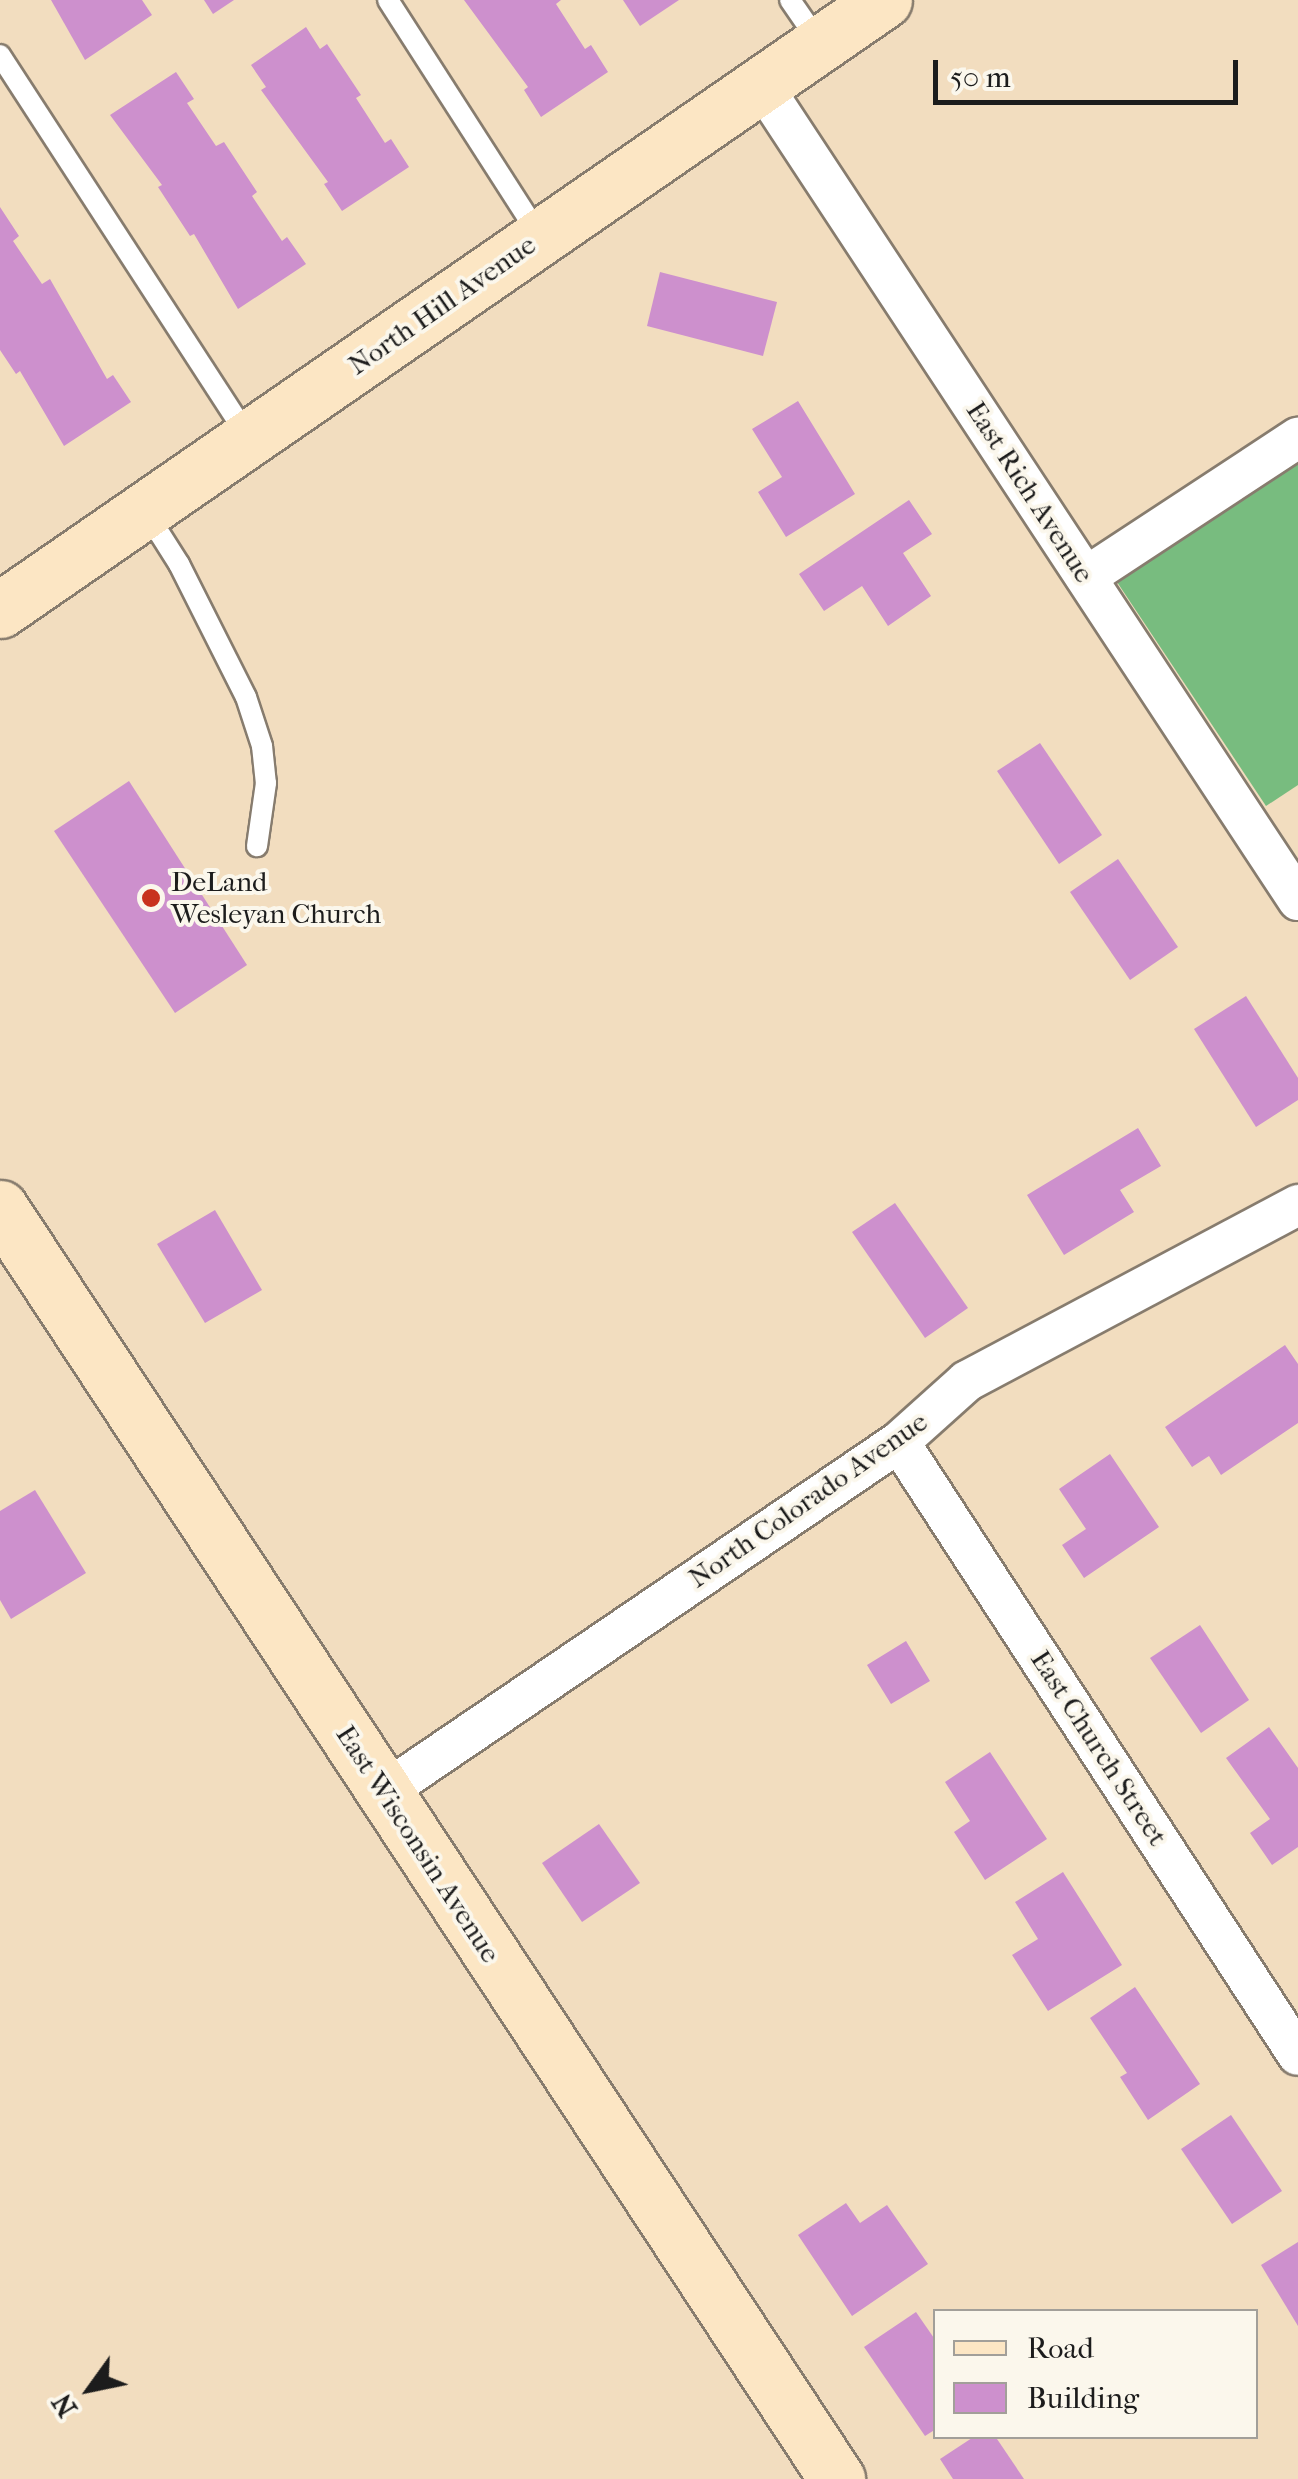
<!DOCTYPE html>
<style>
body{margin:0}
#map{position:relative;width:1298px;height:2479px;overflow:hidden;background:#f2ddbf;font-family:"IM FELL French Canon",serif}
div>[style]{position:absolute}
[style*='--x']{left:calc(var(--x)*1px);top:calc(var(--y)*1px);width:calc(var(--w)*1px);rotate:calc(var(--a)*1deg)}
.forest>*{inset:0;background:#78bc7f}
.building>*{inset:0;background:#cd90cd}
.roads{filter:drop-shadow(2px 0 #877c6e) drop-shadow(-2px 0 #877c6e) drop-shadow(0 2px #877c6e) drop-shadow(0 -2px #877c6e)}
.lane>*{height:20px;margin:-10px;padding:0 10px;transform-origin:10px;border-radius:10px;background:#fff}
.street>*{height:40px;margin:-20px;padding:0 20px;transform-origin:20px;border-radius:20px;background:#fff}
.secondary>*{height:55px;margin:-27.5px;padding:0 27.5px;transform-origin:27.5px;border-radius:27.5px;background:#fce6c4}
.dots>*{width:28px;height:28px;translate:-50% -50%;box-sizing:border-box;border:5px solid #fbf7ec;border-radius:50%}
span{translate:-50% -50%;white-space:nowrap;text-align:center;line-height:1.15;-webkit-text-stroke:8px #fbf7ec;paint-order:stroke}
.street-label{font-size:28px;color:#1c1c1c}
.poi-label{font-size:28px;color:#1c1c1c}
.left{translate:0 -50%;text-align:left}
.legend{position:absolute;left:933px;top:2309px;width:325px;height:130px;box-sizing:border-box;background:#fbf7ec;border:2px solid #a29f99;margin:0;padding:12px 18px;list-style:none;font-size:30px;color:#1c1c1c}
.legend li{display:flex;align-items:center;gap:20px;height:50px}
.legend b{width:50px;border:2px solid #a29f99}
.north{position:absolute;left:40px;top:2339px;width:100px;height:100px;-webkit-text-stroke:8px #fbf7ec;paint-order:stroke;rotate:237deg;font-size:28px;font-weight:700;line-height:40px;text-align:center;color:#1c1c1c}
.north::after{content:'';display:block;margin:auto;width:35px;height:45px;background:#1c1c1c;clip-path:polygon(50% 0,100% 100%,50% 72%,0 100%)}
.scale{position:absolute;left:933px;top:60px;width:305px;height:45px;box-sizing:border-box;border:5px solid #1c1c1c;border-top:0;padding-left:12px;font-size:30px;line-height:35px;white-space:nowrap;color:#1c1c1c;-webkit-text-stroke:8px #fbf7ec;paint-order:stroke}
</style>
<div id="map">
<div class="forest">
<div style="clip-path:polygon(1298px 463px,1298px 785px,1266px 806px,1117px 582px)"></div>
</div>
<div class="building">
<div style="clip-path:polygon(51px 0,142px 0,152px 15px,85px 60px)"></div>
<div style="clip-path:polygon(204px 0,234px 0,213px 14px)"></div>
<div style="clip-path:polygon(464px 0,561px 0,556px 4px,585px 49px,591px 45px,608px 72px,541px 117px,524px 90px,528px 87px)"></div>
<div style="clip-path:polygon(623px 0,679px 0,640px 26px)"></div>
<div style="clip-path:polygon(306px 27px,320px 49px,327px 44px,361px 95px,356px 98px,385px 143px,391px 139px,409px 167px,342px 211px,324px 184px,328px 182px,261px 90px,266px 87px,251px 65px)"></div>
<div style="clip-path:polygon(176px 72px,194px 99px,187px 103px,216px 146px,224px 142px,257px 192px,252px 196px,282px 241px,287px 237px,306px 264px,238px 309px,194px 234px,190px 236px,158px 187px,162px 185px,110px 115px)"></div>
<div style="clip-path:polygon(0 207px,19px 236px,13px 241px,42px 284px,50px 279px,107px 379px,113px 375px,131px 402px,64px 446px,20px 371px,16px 374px,0 350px)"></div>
<div style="clip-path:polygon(660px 272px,777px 302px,763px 356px,647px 326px)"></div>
<div style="clip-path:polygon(798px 401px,855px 494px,786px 537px,758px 492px,782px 477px,752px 429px)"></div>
<div style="clip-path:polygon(909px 500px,932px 534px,903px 553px,931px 596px,888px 626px,862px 586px,824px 611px,799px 574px)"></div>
<div style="clip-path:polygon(1040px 743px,1102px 835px,1059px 864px,997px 771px)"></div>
<div style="clip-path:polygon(129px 781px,247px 965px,175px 1013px,54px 831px)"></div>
<div style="clip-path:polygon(1118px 859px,1178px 947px,1130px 980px,1070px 892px)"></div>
<div style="clip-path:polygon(1246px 996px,1298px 1078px,1298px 1100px,1256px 1127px,1194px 1029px)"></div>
<div style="clip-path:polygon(1138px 1128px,1161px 1166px,1120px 1190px,1134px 1212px,1064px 1255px,1027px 1195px)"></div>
<div style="clip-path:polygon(895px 1203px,968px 1308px,925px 1338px,852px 1232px)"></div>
<div style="clip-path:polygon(215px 1210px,262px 1290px,205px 1323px,157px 1244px)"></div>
<div style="clip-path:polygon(1285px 1345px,1298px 1364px,1298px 1423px,1221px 1475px,1209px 1456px,1192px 1467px,1165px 1427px)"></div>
<div style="clip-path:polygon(1110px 1454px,1159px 1527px,1084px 1578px,1062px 1545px,1086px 1529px,1059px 1489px)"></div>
<div style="clip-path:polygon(35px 1490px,86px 1573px,11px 1619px,0 1600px,0 1511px)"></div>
<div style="clip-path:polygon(1200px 1625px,1249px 1700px,1201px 1733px,1150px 1658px)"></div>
<div style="clip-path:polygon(906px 1641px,930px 1681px,891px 1704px,867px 1665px)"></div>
<div style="clip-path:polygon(1269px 1727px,1298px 1768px,1298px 1847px,1272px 1865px,1250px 1833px,1270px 1819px,1226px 1758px)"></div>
<div style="clip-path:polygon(990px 1752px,1047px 1839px,985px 1880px,954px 1832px,970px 1821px,945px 1782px)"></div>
<div style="clip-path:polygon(599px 1824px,640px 1883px,582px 1922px,542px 1863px)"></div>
<div style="clip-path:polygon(1063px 1872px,1122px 1965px,1048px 2011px,1012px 1955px,1038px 1939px,1015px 1902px)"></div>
<div style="clip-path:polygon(1135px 1987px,1200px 2084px,1148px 2120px,1120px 2077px,1127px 2073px,1090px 2018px)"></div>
<div style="clip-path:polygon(1231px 2115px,1282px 2191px,1232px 2224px,1181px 2149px)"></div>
<div style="clip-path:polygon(846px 2203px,860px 2223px,887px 2205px,928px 2264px,852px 2316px,798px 2235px)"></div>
<div style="clip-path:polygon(1298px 2242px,1298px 2326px,1261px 2265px)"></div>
<div style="clip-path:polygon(916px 2312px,936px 2341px,936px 2429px,925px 2436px,864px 2347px)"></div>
<div style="clip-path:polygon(975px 2436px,995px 2436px,1024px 2479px,953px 2479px,940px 2459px)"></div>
</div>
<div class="roads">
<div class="lane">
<div style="--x:388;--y:0;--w:279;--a:57.3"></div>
<div style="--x:790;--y:0;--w:51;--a:55.4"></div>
<div style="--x:0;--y:55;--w:455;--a:57"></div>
<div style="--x:146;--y:512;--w:62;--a:57.6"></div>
<div style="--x:179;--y:564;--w:149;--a:63.3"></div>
<div style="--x:246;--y:697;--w:52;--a:71.9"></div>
<div style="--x:262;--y:746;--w:37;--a:84"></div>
<div style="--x:266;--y:783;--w:64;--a:98.1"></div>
</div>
<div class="street">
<div style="--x:761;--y:84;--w:977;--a:56.65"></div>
<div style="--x:1086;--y:577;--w:254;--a:-33.3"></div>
<div style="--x:899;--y:1442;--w:731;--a:56.94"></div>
<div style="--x:384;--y:1792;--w:623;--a:-34.2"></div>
<div style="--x:899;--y:1442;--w:91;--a:-41.9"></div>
<div style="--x:967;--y:1381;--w:375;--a:-28"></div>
</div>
<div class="secondary">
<div style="--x:0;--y:610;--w:1074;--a:-34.61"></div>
<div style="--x:0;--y:1208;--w:1522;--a:56.63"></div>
</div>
</div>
<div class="dots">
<div style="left:151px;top:898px;background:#c8321e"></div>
</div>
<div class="street-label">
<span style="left:442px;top:305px;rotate:-35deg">North Hill Avenue</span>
<span style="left:1030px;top:492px;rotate:57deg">East Rich Avenue</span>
<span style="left:808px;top:1500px;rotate:-35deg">North Colorado Avenue</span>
<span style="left:1099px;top:1748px;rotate:57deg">East Church Street</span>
<span style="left:418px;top:1844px;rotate:57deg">East Wisconsin Avenue</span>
</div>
<div class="poi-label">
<span class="left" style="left:171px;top:898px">DeLand<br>Wesleyan Church</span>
</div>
<ul class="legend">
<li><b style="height:12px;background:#fce6c4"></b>Road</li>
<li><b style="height:28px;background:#cd90cd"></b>Building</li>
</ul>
<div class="north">N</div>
<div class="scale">50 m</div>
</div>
